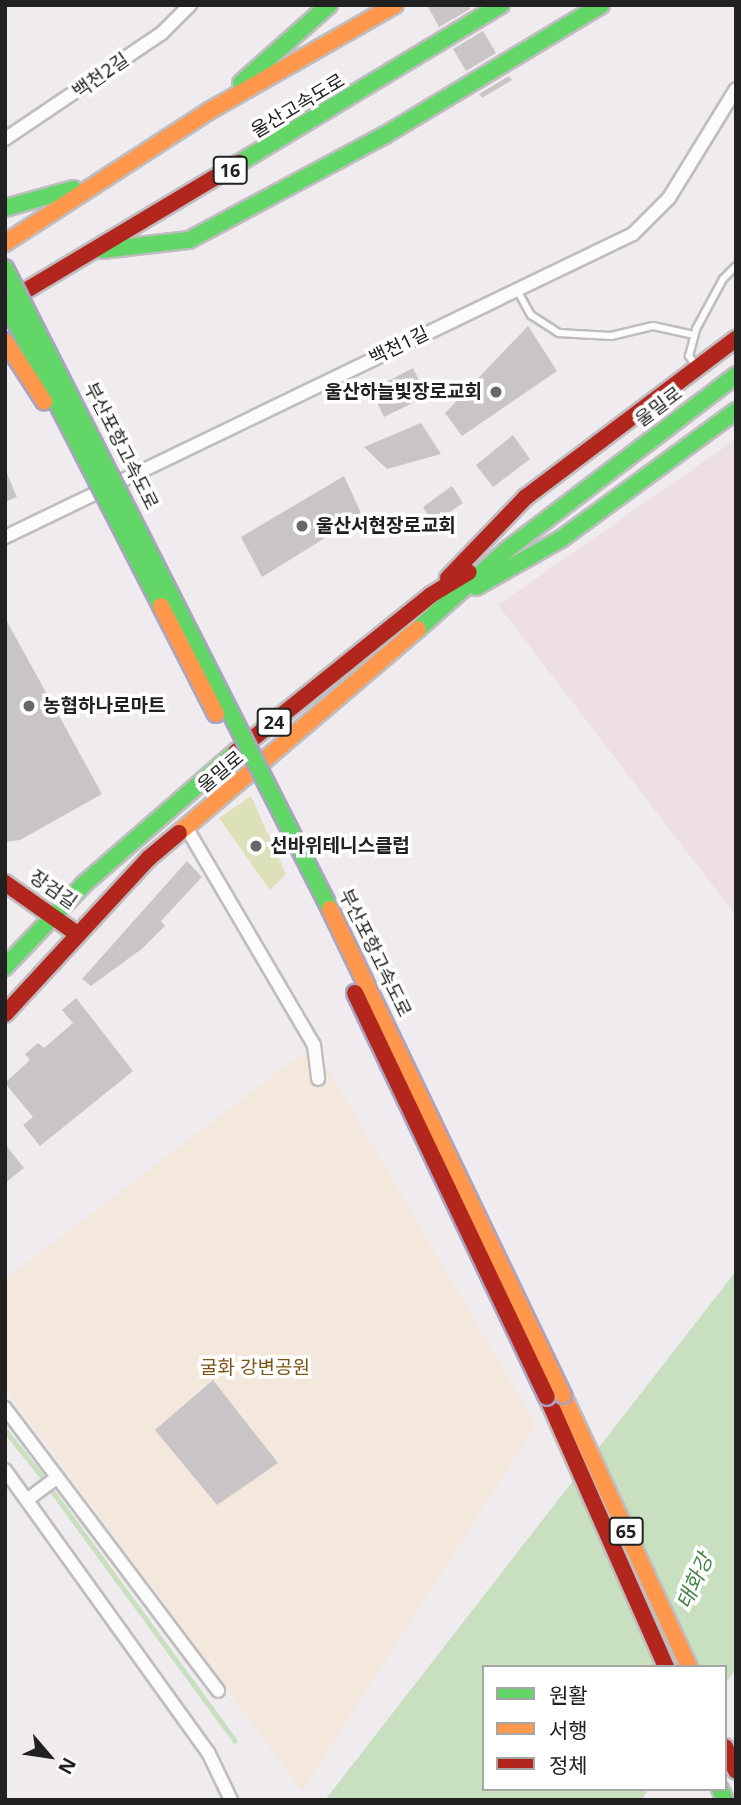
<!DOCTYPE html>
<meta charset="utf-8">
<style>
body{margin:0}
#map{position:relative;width:741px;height:1805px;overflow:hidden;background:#efebee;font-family:"Noto Sans","Noto Sans KR",sans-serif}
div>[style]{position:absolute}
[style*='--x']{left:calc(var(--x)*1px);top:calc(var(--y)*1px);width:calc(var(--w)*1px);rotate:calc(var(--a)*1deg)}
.farmland>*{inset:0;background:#eedfe6}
.park>*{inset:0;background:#f3e8db}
.pitch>*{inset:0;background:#dde1b9}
.water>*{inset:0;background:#c8e0c0}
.stream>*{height:4.5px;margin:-2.25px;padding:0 2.25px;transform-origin:2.25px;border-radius:2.25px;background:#c8e0c0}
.building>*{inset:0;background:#c8c4c8}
.roads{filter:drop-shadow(2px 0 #bfbdbf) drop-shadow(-2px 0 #bfbdbf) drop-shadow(0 2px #bfbdbf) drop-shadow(0 -2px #bfbdbf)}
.lane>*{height:6px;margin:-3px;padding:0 3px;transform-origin:3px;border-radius:3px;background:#fdfcfc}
.street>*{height:12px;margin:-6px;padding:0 6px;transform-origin:6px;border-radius:6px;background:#fdfcfc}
.fast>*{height:16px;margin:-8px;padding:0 8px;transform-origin:8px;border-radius:8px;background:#63d668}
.slow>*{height:16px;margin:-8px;padding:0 8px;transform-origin:8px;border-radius:8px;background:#ff974d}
.jam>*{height:16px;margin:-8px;padding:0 8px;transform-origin:8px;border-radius:8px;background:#b3261e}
.bridges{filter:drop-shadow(2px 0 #aaa3c1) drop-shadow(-2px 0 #aaa3c1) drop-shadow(0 2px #aaa3c1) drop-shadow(0 -2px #aaa3c1)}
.fast-bridge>*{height:16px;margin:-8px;padding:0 8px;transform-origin:8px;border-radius:8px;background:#63d668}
.slow-bridge>*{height:16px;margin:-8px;padding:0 8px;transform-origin:8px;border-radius:8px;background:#ff974d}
.jam-bridge>*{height:16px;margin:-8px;padding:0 8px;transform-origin:8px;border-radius:8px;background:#b3261e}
.dots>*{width:19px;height:19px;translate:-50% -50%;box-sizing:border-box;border:4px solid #fff;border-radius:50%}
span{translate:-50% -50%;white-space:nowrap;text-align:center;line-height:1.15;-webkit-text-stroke:7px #fff;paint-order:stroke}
.shield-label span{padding:2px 5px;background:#fff;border:2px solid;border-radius:5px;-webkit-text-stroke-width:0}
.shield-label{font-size:18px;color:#212121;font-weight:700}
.street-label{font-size:19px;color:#212121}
.poi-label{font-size:19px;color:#212121;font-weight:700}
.right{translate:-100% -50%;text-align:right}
.left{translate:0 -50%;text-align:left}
.park-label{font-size:19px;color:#7b5314}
.water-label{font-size:21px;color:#438445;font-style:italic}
.frame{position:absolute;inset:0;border:7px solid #212121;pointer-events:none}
.legend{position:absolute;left:482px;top:1665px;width:245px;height:126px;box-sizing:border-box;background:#fff;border:2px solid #a6a6a6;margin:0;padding:9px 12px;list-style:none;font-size:21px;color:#212121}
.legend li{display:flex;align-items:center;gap:14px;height:35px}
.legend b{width:35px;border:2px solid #a6a6a6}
.north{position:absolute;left:14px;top:1721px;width:70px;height:70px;-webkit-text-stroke:5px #fff;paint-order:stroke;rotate:119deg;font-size:19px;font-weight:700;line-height:28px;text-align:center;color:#212121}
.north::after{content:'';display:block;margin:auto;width:24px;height:32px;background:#212121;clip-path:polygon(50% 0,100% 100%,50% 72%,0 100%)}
</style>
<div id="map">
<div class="farmland">
<div style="clip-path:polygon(736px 439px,736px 916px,498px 605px)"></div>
</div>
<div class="park">
<div style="clip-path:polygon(314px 1045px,536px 1425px,302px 1791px,5px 1388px,5px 1279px)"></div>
</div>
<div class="pitch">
<div style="clip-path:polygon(251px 796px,286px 874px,270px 890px,219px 818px)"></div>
</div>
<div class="water">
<div style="clip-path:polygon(736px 1271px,736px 1669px,725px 1684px,725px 1667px,484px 1667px,484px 1789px,648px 1789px,642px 1800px,325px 1800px)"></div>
</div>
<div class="stream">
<div style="--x:5;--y:1430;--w:58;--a:51.3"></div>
<div style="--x:53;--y:1492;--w:308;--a:53.8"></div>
</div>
<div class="building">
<div style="clip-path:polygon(427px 5px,468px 5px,470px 9px,439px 27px)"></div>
<div style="clip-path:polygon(483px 31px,496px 53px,466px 71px,453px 49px)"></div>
<div style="clip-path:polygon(509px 76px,512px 80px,482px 98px,479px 94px)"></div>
<div style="clip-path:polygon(528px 326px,557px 371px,462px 436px,445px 413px)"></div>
<div style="clip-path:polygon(413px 368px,427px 396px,384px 417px,377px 402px,394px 393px,388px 381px)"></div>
<div style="clip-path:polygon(421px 423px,441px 454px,387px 469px,364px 447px)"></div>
<div style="clip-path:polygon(513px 435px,530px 459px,493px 487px,476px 465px)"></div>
<div style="clip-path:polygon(5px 469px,17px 497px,5px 502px)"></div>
<div style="clip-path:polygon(344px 476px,362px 515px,262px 577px,241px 537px)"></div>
<div style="clip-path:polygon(452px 486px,463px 503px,433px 523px,423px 507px)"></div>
<div style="clip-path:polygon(5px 618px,102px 794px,20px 840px,5px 842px)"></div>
<div style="clip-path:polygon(187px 861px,202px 877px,161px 921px,165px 926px,143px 948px,91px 986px,82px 979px)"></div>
<div style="clip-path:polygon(76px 998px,133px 1071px,40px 1146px,23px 1125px,33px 1117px,5px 1083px,30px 1060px,25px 1054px,38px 1043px,44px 1048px,73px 1023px,62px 1010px)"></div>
<div style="clip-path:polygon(5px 1144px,24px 1168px,5px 1183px)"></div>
<div style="clip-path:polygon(213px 1380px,278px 1463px,217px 1505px,155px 1430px)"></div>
</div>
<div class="roads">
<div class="lane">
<div style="--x:517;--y:290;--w:29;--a:61"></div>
<div style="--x:531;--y:315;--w:33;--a:33"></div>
<div style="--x:559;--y:333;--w:52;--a:3.3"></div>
<div style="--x:611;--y:336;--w:43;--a:-13.4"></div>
<div style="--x:653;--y:326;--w:42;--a:12.4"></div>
<div style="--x:697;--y:367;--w:14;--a:-126"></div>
<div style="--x:689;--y:356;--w:28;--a:-75"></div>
<div style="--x:696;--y:329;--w:57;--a:-61.6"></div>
<div style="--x:723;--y:279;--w:18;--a:-45"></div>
</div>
<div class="street">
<div style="--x:5;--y:139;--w:189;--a:-34"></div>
<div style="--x:162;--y:33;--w:40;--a:-45"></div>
<div style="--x:5;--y:537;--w:697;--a:-25.76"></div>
<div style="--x:633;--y:234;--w:51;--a:-45"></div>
<div style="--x:669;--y:198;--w:128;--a:-58.4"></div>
<div style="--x:186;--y:827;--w:253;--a:59.6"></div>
<div style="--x:314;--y:1045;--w:34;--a:83"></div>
<div style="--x:5;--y:1408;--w:354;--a:53"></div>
<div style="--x:5;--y:1470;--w:347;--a:54.3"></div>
<div style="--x:208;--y:1752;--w:53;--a:64.4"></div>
<div style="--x:27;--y:1500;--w:36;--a:-37"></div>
</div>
<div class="fast">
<div style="--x:241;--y:83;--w:118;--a:-41.6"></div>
<div style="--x:239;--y:163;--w:306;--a:-31.1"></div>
<div style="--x:5;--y:208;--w:71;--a:-15.6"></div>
<div style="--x:102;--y:250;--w:88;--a:-6.6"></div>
<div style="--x:189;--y:240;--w:222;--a:-28.2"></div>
<div style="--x:385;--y:135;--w:252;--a:-31"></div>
<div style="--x:476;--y:587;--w:98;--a:-29.5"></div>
<div style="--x:561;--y:539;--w:217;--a:-36.2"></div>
<div style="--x:418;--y:629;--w:120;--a:-41.6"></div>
<div style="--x:508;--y:549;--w:287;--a:-37.3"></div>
<div style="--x:5;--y:967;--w:115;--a:-46.4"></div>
<div style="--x:84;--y:884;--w:201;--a:-41"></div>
<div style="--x:720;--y:1789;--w:12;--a:66"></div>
</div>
<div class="slow">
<div style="--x:5;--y:243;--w:243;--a:-32.9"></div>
<div style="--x:209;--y:111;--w:214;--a:-29.7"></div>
<div style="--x:179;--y:833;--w:314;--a:-40.5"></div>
<div style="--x:563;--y:1395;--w:300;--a:65.1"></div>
</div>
<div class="jam">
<div style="--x:5;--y:303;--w:273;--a:-30.9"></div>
<div style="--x:448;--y:578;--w:112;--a:-46.1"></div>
<div style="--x:526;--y:497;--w:263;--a:-37"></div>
<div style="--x:236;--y:752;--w:250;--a:-38.8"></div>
<div style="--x:431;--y:595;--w:44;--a:-31.2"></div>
<div style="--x:5;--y:883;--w:87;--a:35.2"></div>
<div style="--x:5;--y:1014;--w:212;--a:-47.3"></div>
<div style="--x:149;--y:858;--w:39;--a:-40"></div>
<div style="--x:547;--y:1397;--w:295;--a:66.2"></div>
<div style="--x:725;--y:1747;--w:26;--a:65"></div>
</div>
</div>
<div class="bridges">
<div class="fast-bridge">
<div style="--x:5;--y:268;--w:719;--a:63.11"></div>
<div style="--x:5;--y:301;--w:343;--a:62.9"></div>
</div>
<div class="slow-bridge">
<div style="--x:5;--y:341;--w:72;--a:57"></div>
<div style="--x:161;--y:606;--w:121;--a:63"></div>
<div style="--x:330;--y:909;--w:539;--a:64.39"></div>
</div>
<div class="jam-bridge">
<div style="--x:355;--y:993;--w:447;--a:64.6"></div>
</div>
</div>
<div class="dots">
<div style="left:496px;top:392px;background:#696869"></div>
<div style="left:302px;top:526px;background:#696869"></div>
<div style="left:29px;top:706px;background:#696869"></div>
<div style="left:256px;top:846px;background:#696869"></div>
</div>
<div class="shield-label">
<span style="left:230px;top:170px">16</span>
<span style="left:274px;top:722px">24</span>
<span style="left:626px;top:1531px">65</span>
</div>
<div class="street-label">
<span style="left:101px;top:76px;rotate:-35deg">백천2길</span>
<span style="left:298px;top:106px;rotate:-31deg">울산고속도로</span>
<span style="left:399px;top:346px;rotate:-26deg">백천1길</span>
<span style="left:659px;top:407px;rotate:-37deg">울밀로</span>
<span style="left:121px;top:446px;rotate:63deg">부산포항고속도로</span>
<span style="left:221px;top:772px;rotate:-40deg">울밀로</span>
<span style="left:53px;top:890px;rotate:35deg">장검길</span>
<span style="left:375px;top:953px;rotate:64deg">부산포항고속도로</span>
</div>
<div class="poi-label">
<span class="right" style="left:482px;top:392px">울산하늘빛장로교회</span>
<span class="left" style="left:316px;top:526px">울산서현장로교회</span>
<span class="left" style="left:43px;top:706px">농협하나로마트</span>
<span class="left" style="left:270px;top:846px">선바위테니스클럽</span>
</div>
<div class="park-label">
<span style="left:255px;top:1368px">굴화 강변공원</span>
</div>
<div class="water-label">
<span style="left:694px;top:1581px;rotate:-66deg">태화강</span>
</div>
<div class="frame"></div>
<ul class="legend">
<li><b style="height:9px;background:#63d668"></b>원활</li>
<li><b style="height:9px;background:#ff974d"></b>서행</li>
<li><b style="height:9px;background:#b3261e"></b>정체</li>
</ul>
<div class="north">N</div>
</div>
